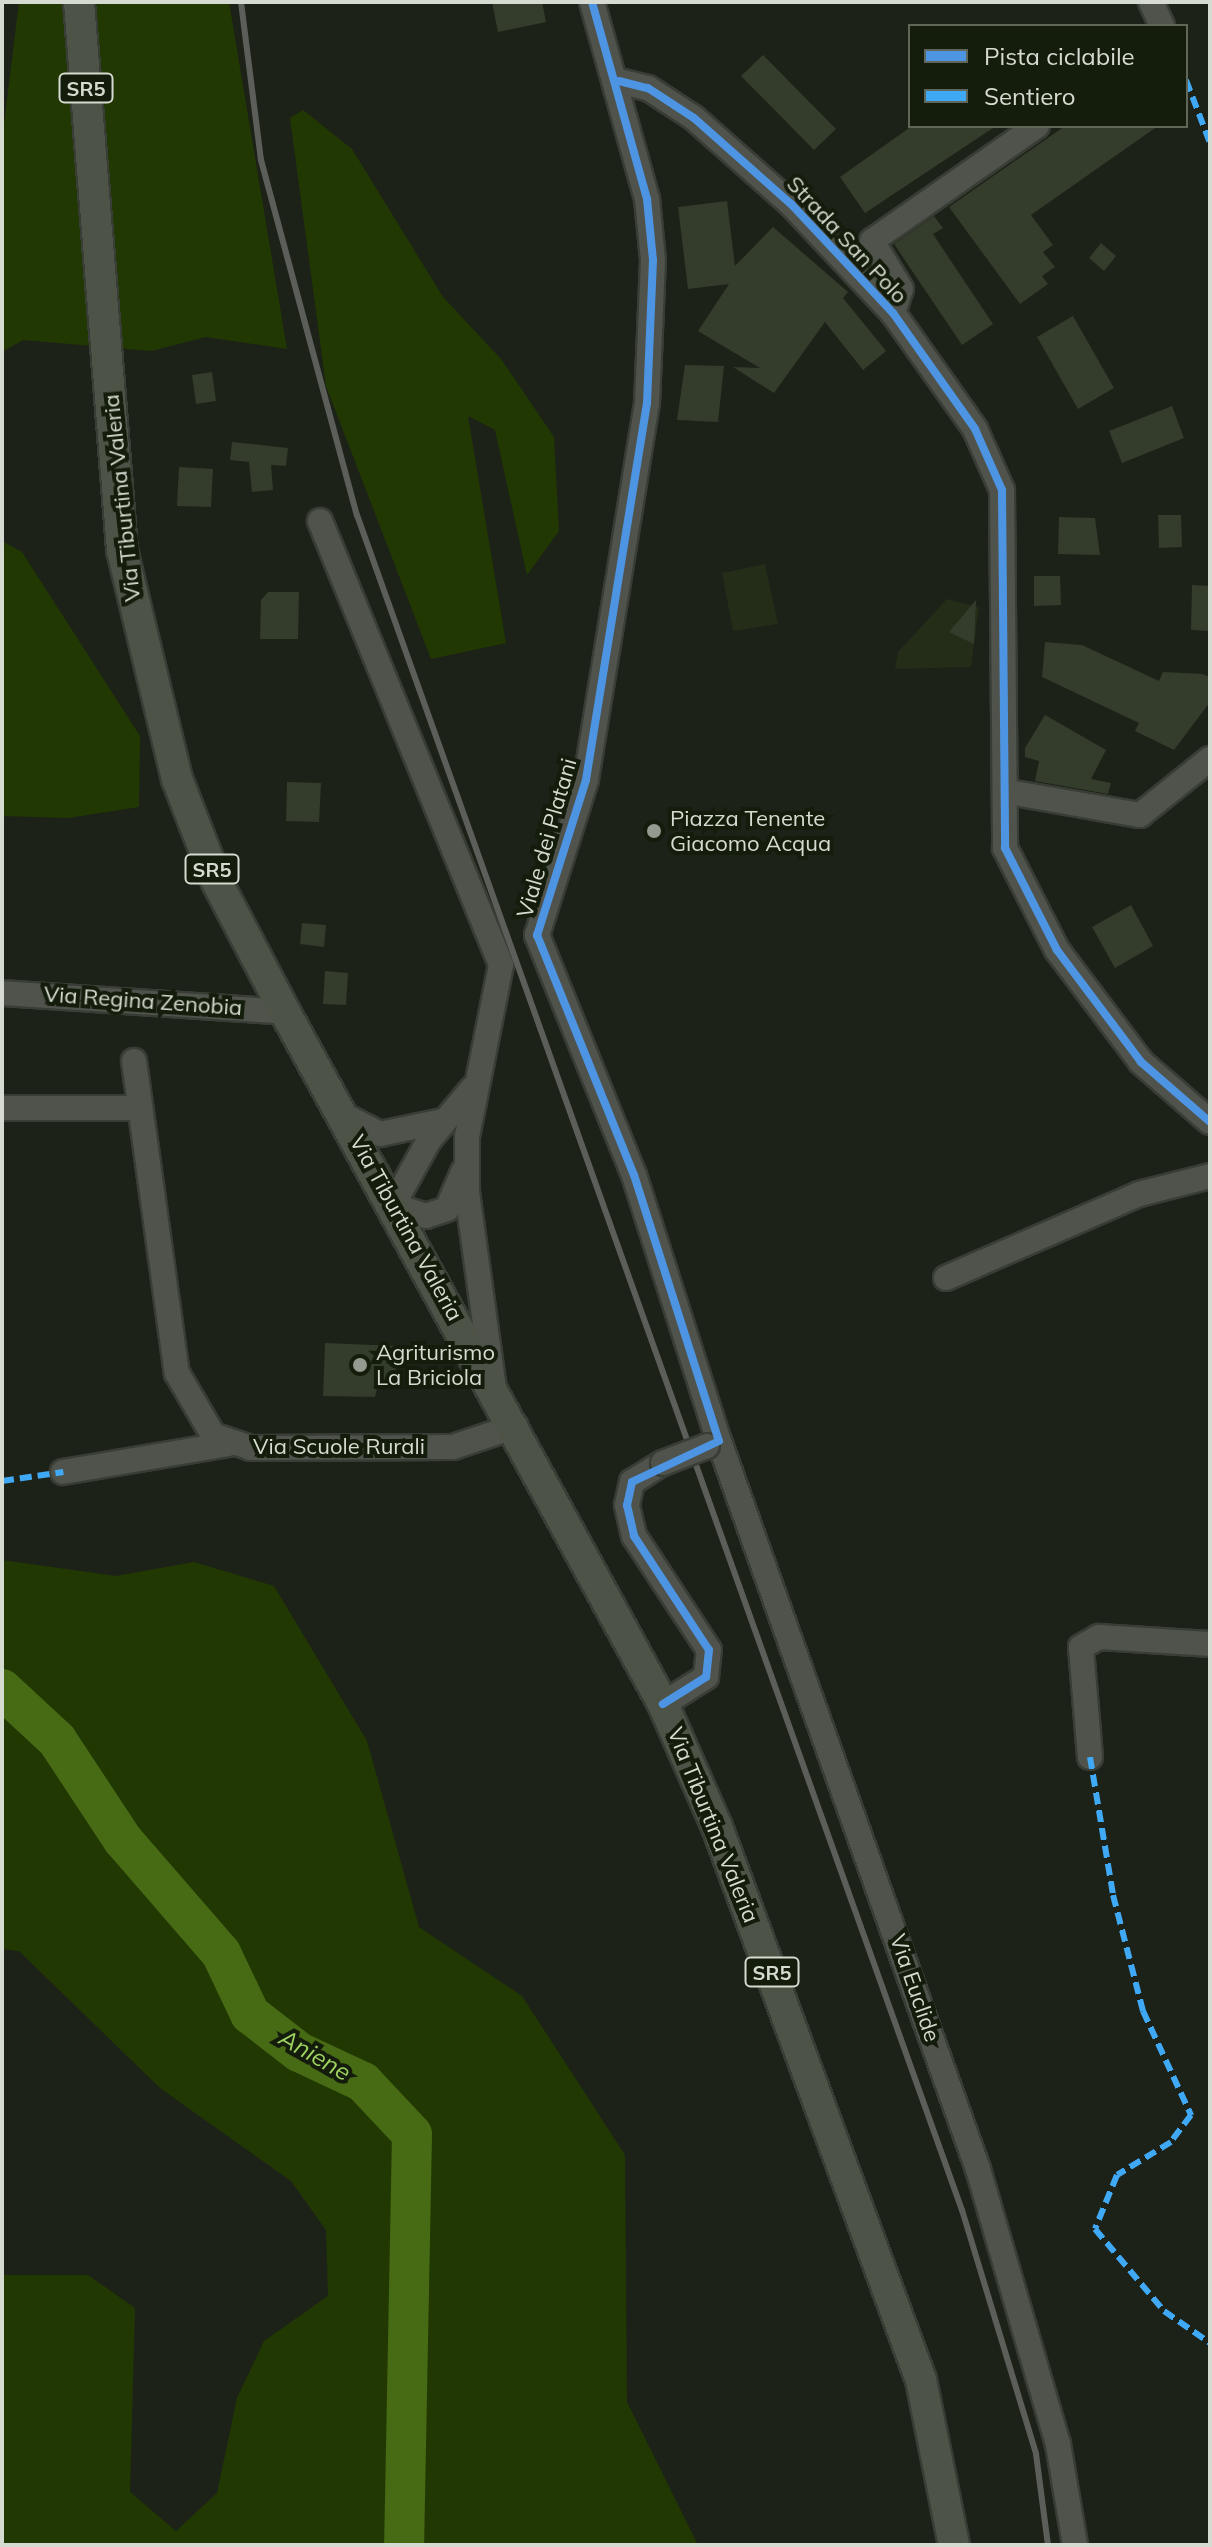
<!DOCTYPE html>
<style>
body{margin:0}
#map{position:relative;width:1212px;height:2547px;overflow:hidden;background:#1d2218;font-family:Mulish,sans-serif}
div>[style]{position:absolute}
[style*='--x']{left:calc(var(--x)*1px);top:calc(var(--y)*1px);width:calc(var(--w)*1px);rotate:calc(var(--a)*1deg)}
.built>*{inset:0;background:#232d18}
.green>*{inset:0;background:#223803}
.river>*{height:40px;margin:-20px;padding:0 20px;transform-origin:20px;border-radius:20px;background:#476a15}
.building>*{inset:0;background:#343c2b}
.roads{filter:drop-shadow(2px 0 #383d35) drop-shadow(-2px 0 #383d35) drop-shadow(0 2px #383d35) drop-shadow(0 -2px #383d35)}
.minor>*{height:24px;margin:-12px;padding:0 12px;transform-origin:12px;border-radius:12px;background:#4f534b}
.major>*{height:30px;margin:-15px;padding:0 15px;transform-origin:15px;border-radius:15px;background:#4d5347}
.rail>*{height:6px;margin:-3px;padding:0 3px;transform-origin:3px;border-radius:3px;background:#5c5f59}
.bridges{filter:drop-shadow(2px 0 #383d35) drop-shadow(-2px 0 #383d35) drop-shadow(0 2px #383d35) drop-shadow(0 -2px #383d35)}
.minor-bridge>*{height:24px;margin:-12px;padding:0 12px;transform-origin:12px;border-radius:12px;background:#4f534b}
.quiet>*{height:6px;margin-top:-3px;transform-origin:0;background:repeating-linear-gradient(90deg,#3fa9f5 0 12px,transparent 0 18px)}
.cycleway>*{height:8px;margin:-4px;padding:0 4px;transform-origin:4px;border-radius:4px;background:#4d94e3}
.dots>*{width:22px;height:22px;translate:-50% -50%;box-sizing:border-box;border:4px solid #141c0b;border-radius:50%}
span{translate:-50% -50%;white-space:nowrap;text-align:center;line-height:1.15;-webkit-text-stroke:8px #141c0b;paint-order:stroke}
.shield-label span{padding:2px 6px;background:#141c0b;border:2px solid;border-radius:6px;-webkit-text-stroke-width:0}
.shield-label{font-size:20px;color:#d5dbd0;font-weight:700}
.street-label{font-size:22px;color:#d5dbd0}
.poi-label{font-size:22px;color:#d5dbd0}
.left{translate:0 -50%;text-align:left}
.water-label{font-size:24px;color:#9ed261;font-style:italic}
.frame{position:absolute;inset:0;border:4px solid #d5dbd0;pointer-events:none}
.legend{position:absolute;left:908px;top:24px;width:280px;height:104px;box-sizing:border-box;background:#141c0b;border:2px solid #61685a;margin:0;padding:10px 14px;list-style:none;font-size:24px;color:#d5dbd0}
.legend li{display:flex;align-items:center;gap:16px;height:40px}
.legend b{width:40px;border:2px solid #61685a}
</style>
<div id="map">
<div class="built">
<div style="clip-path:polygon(765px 564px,778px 624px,733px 631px,722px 573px)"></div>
<div style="clip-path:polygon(947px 599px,979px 607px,971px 667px,895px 669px,898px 652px)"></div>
</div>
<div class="green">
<div style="clip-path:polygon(19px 2px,229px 2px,287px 349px,206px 337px,151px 351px,23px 340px,2px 352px,2px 140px)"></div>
<div style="clip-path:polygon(303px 110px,352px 149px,443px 297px,501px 359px,554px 437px,559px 531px,527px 575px,495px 430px,468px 416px,506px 643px,431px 659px,326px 386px,290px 118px)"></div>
<div style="clip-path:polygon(2px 541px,22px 552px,140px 736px,139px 807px,68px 818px,2px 816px)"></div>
<div style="clip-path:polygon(2px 1560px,116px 1576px,194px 1562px,274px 1586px,367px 1741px,419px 1927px,522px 1996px,625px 2155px,627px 2402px,698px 2545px,2px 2545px,2px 2275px,88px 2275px,135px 2308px,130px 2492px,176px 2531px,217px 2493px,237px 2398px,264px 2341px,328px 2296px,326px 2230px,291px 2181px,160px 2088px,19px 1951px,2px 1949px)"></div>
</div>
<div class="river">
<div style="--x:2;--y:1689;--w:75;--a:42.8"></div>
<div style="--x:57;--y:1740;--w:120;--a:56.6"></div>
<div style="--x:123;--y:1840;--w:150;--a:49.1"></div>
<div style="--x:221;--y:1953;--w:68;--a:64.6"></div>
<div style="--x:250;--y:2014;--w:62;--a:37.8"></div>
<div style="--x:299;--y:2052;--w:71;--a:25.1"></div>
<div style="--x:363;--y:2082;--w:71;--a:46.7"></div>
<div style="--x:412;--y:2134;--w:411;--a:91.1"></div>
</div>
<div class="building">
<div style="clip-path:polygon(492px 2px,542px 2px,546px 22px,498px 32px)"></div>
<div style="clip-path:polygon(763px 55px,836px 129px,814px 150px,741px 76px)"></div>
<div style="clip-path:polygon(912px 126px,996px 126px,865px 213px,840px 177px)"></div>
<div style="clip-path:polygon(1065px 126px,1158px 126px,1031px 215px,1053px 245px,1043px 252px,1055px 267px,1042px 276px,1048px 284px,1020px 304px,949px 207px)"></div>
<div style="clip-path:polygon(727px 201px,735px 266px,773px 227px,848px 292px,843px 298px,886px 351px,863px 370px,825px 322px,774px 393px,733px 367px,760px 368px,698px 331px,729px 284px,688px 289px,678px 207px)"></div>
<div style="clip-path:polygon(934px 216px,943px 228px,933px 234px,993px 324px,962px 345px,894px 244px)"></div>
<div style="clip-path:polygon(1101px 243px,1116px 256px,1104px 271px,1089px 258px)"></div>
<div style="clip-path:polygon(1073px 316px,1114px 388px,1078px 409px,1037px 337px)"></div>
<div style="clip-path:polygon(685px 365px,724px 366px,718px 422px,677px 420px)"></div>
<div style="clip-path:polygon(212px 372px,216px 401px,196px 404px,192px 375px)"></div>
<div style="clip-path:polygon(1172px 406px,1184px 438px,1122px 463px,1109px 431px)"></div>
<div style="clip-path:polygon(232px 442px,288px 448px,286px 466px,271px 465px,273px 490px,252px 492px,249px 462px,230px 460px)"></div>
<div style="clip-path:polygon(179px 467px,213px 469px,211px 507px,177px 506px)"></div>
<div style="clip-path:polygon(1158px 515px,1181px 515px,1182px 547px,1159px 548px)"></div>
<div style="clip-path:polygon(1059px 517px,1095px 518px,1100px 555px,1058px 554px)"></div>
<div style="clip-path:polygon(1034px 576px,1060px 576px,1061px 605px,1034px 606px)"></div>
<div style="clip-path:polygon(1192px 585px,1210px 586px,1210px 631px,1191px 630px)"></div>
<div style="clip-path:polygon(268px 592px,299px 592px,298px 639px,260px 639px,261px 600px)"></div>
<div style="clip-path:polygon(976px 600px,974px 644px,949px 632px)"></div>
<div style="clip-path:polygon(1045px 642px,1082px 645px,1159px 681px,1163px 672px,1202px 674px,1210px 677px,1210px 702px,1174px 750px,1135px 731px,1139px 723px,1042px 677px)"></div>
<div style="clip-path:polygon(1045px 715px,1106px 750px,1091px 779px,1111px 783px,1108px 794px,1035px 781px,1039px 761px,1025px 757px,1025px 748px)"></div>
<div style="clip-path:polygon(287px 782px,321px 783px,319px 822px,286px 821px)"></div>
<div style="clip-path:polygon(1131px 905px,1153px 946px,1115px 968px,1092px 927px)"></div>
<div style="clip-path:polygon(302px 923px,326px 925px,324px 947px,300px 944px)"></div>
<div style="clip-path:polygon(325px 971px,348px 973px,346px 1005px,323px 1004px)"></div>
<div style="clip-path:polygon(325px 1343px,397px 1346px,396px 1384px,378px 1384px,375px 1397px,323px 1396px)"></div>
</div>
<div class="roads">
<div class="minor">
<div style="--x:592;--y:2;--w:205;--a:74.4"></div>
<div style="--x:647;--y:199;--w:61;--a:84.4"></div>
<div style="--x:653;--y:260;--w:143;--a:92.4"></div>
<div style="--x:647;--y:403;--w:382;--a:99.2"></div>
<div style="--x:586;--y:780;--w:163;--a:107.5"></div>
<div style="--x:537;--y:935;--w:259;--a:68"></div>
<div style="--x:634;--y:1175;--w:279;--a:72.3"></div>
<div style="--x:719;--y:1441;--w:13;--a:157"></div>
<div style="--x:1151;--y:2;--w:26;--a:65"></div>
<div style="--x:619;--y:81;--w:30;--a:14"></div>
<div style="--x:648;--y:88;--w:55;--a:33.1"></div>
<div style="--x:694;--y:118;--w:130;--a:41.6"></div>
<div style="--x:791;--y:204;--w:149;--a:46.9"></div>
<div style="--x:893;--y:313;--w:142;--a:54.7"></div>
<div style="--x:975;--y:429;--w:67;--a:66.1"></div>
<div style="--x:1002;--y:490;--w:358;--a:89.5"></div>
<div style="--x:1005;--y:848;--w:114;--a:63"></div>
<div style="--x:1057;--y:950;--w:140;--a:53.1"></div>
<div style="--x:1141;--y:1062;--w:91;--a:41"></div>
<div style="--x:893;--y:313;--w:25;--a:-72"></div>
<div style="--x:901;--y:289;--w:56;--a:-121.1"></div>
<div style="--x:872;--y:241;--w:201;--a:-34.9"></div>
<div style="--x:320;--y:521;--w:479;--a:67.8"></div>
<div style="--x:501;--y:965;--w:174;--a:101.2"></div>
<div style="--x:467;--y:1136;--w:56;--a:90"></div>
<div style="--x:467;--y:1192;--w:193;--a:82.2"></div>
<div style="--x:1009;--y:792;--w:133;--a:10"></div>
<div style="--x:1140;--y:815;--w:90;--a:-38.7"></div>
<div style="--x:2;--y:993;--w:284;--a:3.8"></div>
<div style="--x:134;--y:1061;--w:315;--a:82.2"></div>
<div style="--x:177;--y:1373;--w:72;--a:59.9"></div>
<div style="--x:213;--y:1435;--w:39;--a:19"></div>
<div style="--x:250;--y:1448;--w:203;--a:-0.3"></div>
<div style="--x:453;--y:1447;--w:66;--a:-18.4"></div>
<div style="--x:2;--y:1108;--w:137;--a:0"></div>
<div style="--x:343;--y:1115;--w:42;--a:27.2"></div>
<div style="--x:380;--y:1134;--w:64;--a:-11.7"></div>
<div style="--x:463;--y:1172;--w:40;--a:113.4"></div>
<div style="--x:447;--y:1209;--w:22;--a:162"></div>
<div style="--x:426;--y:1216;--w:35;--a:-162"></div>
<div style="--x:393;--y:1205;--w:74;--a:-61"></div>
<div style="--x:429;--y:1140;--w:67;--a:-49.9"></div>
<div style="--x:946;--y:1278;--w:210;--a:-23.5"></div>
<div style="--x:1139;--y:1194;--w:73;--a:-14.2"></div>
<div style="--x:719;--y:1441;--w:773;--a:70.42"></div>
<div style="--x:978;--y:2169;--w:286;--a:73.8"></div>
<div style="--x:1058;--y:2444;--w:102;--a:80.4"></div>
<div style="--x:63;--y:1472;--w:167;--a:-9.6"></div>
<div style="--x:663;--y:1704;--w:51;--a:-32.1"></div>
<div style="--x:706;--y:1677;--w:27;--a:-84"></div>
<div style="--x:709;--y:1650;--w:136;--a:-123.3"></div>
<div style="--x:634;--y:1536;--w:32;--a:-103"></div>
<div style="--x:627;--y:1505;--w:24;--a:-78"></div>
<div style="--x:632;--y:1482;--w:36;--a:-32"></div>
<div style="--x:1090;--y:1757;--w:110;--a:-94.7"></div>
<div style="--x:1081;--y:1647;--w:21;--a:-29"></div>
<div style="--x:1099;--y:1637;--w:111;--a:3.6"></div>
</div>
<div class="major">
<div style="--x:79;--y:2;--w:550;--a:85.51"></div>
<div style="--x:122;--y:550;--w:236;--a:76.5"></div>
<div style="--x:177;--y:779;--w:110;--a:68.8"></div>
<div style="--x:217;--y:882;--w:147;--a:62.4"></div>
<div style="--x:285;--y:1012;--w:789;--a:61.35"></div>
<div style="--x:663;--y:1704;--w:134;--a:66.3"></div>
<div style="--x:717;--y:1827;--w:589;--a:69.75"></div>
<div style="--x:921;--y:2380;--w:168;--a:78.7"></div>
</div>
</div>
<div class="rail">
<div style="--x:241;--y:2;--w:159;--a:82.8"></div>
<div style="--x:261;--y:160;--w:368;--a:74.9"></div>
<div style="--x:357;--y:515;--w:1800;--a:70.36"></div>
<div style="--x:962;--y:2210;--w:255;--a:73.1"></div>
<div style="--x:1036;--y:2454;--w:92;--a:82.5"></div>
</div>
<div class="bridges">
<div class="minor-bridge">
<div style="--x:663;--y:1463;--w:47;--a:-21.1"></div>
</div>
</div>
<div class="quiet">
<div style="--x:1186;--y:80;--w:67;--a:69.1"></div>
<div style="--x:2;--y:1481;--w:62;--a:-8.4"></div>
<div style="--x:1090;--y:1757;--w:140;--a:80.5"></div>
<div style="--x:1113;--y:1895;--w:120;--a:75.5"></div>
<div style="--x:1143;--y:2011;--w:115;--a:65.2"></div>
<div style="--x:1191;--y:2115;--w:34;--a:127"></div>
<div style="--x:1171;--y:2142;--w:63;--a:148.6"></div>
<div style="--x:1117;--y:2175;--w:58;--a:112.2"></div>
<div style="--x:1095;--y:2229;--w:107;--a:49.9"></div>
<div style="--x:1164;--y:2311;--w:56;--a:34.8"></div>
</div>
<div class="cycleway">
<div style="--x:592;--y:2;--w:205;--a:74.4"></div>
<div style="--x:647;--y:199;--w:61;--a:84.4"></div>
<div style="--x:653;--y:260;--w:143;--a:92.4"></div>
<div style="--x:647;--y:403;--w:382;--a:99.2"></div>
<div style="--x:586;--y:780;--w:163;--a:107.5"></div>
<div style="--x:537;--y:935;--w:259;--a:68"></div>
<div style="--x:634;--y:1175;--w:279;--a:72.3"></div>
<div style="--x:719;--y:1441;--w:96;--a:154.8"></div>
<div style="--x:632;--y:1482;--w:24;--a:102"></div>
<div style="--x:627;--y:1505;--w:32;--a:77"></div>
<div style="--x:634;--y:1536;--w:136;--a:56.7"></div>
<div style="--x:709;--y:1650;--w:27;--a:96"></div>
<div style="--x:706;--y:1677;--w:51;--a:147.9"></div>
<div style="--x:619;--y:81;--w:30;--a:14"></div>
<div style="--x:648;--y:88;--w:55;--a:33.1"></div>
<div style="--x:694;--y:118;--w:130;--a:41.6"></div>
<div style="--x:791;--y:204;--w:149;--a:46.9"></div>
<div style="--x:893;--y:313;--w:142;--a:54.7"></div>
<div style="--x:975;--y:429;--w:67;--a:66.1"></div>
<div style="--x:1002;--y:490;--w:358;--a:89.5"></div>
<div style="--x:1005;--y:848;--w:114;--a:63"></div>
<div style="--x:1057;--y:950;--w:140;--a:53.1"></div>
<div style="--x:1141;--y:1062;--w:91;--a:41"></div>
</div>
<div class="dots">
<div style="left:654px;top:831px;background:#959a90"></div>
<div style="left:360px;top:1365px;background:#959a90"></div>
</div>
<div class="shield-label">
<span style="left:86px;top:88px">SR5</span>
<span style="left:212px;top:869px">SR5</span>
<span style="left:772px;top:1972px">SR5</span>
</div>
<div class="street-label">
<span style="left:847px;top:240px;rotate:47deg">Strada San Polo</span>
<span style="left:122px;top:498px;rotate:-96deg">Via Tiburtina Valeria</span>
<span style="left:547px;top:838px;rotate:-74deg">Viale dei Platani</span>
<span style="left:143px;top:1001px;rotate:4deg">Via Regina Zenobia</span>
<span style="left:406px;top:1228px;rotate:61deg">Via Tiburtina Valeria</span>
<span style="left:339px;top:1447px">Via Scuole Rurali</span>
<span style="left:713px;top:1825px;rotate:68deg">Via Tiburtina Valeria</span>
<span style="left:915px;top:1988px;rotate:71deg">Via Euclide</span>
</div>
<div class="poi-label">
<span class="left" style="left:670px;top:831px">Piazza Tenente<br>Giacomo Acqua</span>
<span class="left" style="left:376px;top:1365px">Agriturismo<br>La Briciola</span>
</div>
<div class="water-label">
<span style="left:315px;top:2055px;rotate:30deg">Aniene</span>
</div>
<div class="frame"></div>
<ul class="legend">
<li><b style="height:10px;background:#4d94e3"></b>Pista ciclabile</li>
<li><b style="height:10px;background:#3fa9f5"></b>Sentiero</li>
</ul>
</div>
